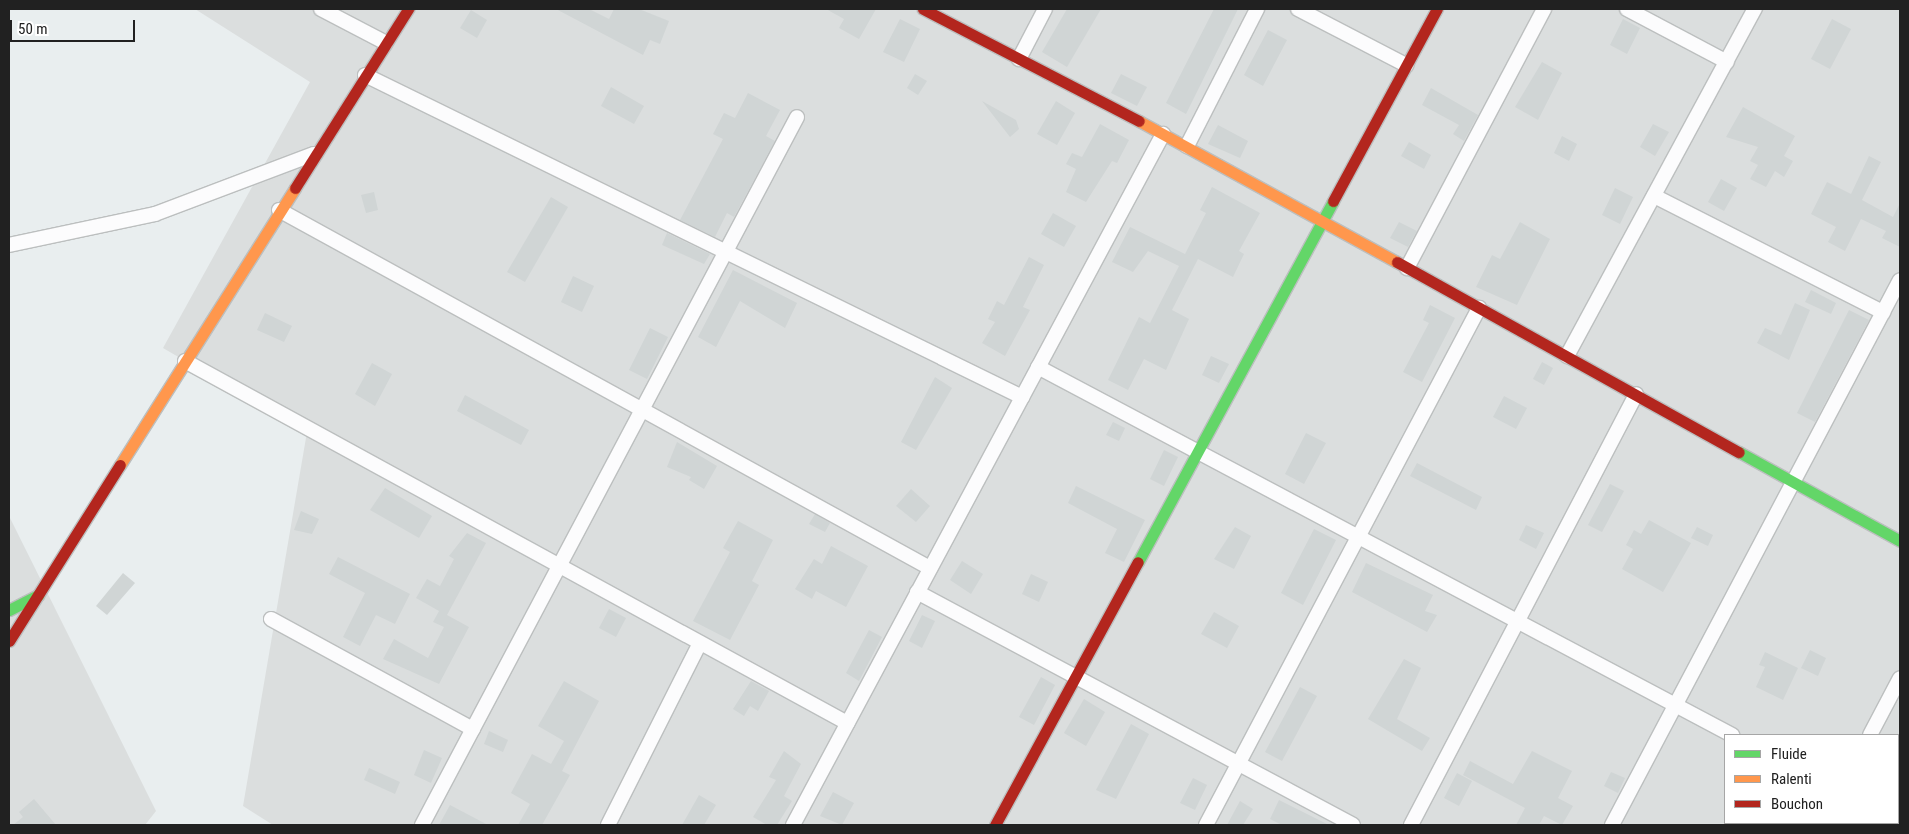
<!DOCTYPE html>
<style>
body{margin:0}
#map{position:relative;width:1909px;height:834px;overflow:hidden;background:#e9eeef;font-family:"Roboto Condensed",sans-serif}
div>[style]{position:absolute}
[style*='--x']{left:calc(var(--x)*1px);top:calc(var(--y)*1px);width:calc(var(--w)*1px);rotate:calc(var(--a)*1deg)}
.residential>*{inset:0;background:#dbdede}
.building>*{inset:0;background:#d0d5d5}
.roads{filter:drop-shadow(1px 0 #bcbfbf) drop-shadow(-1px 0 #bcbfbf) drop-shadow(0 1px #bcbfbf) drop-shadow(0 -1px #bcbfbf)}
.street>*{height:14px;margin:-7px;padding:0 7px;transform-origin:7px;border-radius:7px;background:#fcfcfd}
.fast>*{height:11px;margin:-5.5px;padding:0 5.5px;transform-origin:5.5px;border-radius:5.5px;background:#63d668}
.slow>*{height:11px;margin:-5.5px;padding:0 5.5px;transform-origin:5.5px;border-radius:5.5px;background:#ff974d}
.jam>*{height:11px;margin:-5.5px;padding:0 5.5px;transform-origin:5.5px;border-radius:5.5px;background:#b3261e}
span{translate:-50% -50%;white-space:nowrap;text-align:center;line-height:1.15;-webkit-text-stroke:4px #fff;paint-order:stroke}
.frame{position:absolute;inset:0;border:10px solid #212121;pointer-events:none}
.legend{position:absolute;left:1724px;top:734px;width:175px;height:90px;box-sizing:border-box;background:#fff;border:1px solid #a6a6a6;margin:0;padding:6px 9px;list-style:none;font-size:15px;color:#212121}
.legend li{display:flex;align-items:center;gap:10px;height:25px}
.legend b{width:25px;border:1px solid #a6a6a6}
.scale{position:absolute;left:10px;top:20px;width:125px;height:22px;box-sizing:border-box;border:2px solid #212121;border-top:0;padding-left:6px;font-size:15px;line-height:18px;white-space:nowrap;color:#212121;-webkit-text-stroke:4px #fff;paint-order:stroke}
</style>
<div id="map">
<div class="residential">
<div style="clip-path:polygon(evenodd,195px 9px,1900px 9px,1900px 825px,273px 825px,243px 806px,307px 432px,163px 348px,310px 82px,195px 9px,1725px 735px,1898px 735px,1898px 823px,1725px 823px,1725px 735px)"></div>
<div style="clip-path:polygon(9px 516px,156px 811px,145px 825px,9px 825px)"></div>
</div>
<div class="building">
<div style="clip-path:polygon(556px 9px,589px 9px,609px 19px,614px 9px,639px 9px,669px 21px,660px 44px,650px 40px,643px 55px)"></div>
<div style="clip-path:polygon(826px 9px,876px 9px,859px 39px,839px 28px,844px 19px)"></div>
<div style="clip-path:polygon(1067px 9px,1101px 9px,1067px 67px,1042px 52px)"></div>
<div style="clip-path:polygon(1214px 9px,1238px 9px,1186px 114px,1166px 103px)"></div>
<div style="clip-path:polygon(471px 10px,487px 20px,477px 38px,460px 28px)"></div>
<div style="clip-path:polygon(900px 19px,920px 29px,904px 62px,883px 52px)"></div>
<div style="clip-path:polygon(1623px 19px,1640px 28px,1627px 54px,1610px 45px)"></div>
<div style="clip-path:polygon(1832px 19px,1851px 29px,1830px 69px,1811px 59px)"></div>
<div style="clip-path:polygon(1268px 30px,1287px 40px,1263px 86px,1244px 75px)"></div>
<div style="clip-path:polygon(1542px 62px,1562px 73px,1538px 120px,1515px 107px)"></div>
<div style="clip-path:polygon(915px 74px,927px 81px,918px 95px,907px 88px)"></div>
<div style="clip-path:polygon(1121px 74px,1147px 87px,1137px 106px,1111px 93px)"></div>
<div style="clip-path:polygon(611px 87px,644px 106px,634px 124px,601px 106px)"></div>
<div style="clip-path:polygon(1431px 88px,1478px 115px,1464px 141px,1453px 134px,1459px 125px,1422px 105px)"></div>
<div style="clip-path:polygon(748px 93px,780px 110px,766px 136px,775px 141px,734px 217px,727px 213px,715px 237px,680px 220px,723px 139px,713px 134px,724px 113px,735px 118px)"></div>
<div style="clip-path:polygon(982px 101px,1016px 120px,1019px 129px,1010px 137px)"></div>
<div style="clip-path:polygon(1056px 101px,1075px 113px,1057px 145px,1037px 134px)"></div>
<div style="clip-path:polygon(1743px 107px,1795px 136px,1784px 156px,1793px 161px,1784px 177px,1775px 171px,1766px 187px,1750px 179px,1758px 165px,1750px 161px,1758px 147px,1726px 137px)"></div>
<div style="clip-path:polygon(1100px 124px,1129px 140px,1117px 163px,1112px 161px,1086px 202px,1066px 192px,1076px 169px,1066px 164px,1072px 153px,1082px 157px)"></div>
<div style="clip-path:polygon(1653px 124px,1669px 132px,1655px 156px,1640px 147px)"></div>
<div style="clip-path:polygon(1218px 125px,1248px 141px,1240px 158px,1208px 144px)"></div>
<div style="clip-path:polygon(1562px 136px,1577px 144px,1569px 161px,1554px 153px)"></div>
<div style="clip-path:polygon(1409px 142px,1431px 155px,1424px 169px,1401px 156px)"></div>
<div style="clip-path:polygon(1869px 156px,1881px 162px,1862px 200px,1893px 217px,1900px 203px,1900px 247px,1882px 238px,1886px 231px,1861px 219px,1845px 251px,1828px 242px,1836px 227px,1811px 214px,1827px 182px,1851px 194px)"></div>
<div style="clip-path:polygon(1721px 179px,1737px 188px,1724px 211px,1708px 202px)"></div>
<div style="clip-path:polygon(1212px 187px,1260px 213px,1239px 251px,1244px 254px,1233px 277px,1198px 259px,1172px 310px,1189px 319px,1166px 370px,1144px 359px,1128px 390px,1108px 380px,1139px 317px,1150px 323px,1179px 266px,1148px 251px,1133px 272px,1112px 262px,1130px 227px,1185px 254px,1206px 213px,1200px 210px)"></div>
<div style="clip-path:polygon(1615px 188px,1633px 197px,1620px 224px,1602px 215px)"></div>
<div style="clip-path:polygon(374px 192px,378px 210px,366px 213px,361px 195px)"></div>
<div style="clip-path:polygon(551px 197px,568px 207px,525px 282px,507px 272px)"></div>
<div style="clip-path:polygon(1053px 213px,1076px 226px,1064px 247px,1041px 234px)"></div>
<div style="clip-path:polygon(1399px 222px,1417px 231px,1408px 247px,1390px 238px)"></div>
<div style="clip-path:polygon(1520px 222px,1550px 239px,1517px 305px,1476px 287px,1492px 255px,1500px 259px)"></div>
<div style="clip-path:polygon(667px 233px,710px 254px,704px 264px,662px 245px)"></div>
<div style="clip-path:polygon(1029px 257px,1044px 265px,1023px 307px,1030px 310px,1005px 356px,982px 343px,995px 322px,988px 319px,997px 301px,1004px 305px)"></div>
<div style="clip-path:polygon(733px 270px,797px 303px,785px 328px,740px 301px,716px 347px,698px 337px)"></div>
<div style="clip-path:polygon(573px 276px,594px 286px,582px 312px,561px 302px)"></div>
<div style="clip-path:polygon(1811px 290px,1836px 303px,1831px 314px,1805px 302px)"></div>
<div style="clip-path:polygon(1795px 303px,1810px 310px,1789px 360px,1757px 343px,1765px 328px,1781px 335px)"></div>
<div style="clip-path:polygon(1430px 305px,1455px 318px,1422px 382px,1403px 372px,1429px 323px,1423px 320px)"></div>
<div style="clip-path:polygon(1849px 310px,1869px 320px,1815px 422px,1797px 413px)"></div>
<div style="clip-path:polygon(265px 313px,292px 326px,284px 342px,257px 330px)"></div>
<div style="clip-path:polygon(650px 328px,668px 337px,647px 379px,629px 370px)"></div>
<div style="clip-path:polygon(1211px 356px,1229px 364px,1219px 383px,1202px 375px)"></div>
<div style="clip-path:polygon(1542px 362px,1553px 368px,1544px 385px,1533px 379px)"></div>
<div style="clip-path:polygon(372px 363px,392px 374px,375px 406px,355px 394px)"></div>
<div style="clip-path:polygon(935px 377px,952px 388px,916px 450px,901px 442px)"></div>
<div style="clip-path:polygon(465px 395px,529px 430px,521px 445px,457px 411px)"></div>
<div style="clip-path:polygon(1504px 396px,1527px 408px,1516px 429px,1493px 417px)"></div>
<div style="clip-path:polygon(1113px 422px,1125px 428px,1119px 441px,1106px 435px)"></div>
<div style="clip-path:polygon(1306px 433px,1326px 443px,1304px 484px,1285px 474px)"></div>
<div style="clip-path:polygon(677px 442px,717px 466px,704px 489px,689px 480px,691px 477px,667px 467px)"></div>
<div style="clip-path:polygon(1164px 450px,1178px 457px,1164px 486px,1150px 479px)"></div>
<div style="clip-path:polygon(1417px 463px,1482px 497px,1476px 510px,1410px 476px)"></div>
<div style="clip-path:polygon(1610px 484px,1624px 491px,1602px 532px,1588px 525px)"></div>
<div style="clip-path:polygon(1076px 486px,1145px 520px,1124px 562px,1105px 553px,1117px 529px,1068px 503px)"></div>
<div style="clip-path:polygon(385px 488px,432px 516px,419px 538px,370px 510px)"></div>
<div style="clip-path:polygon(911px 489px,930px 506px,916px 522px,896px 506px)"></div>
<div style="clip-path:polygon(301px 511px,319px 519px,312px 534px,294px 530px)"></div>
<div style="clip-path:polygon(815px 514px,830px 523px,825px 532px,809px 524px)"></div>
<div style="clip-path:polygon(1649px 520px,1691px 543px,1663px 592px,1622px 569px,1633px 549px,1626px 545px,1634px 530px,1641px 534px)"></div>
<div style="clip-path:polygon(738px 521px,773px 540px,752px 581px,759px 585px,730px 640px,693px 621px,730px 552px,723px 548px)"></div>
<div style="clip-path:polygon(1526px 525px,1544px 533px,1536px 549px,1519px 540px)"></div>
<div style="clip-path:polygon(1235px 527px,1251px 536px,1234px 569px,1214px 559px)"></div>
<div style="clip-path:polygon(1697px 527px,1713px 535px,1708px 546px,1691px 538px)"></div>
<div style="clip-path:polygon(1314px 529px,1336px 540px,1303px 605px,1281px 593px)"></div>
<div style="clip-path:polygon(467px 533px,486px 543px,447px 615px,469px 627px,439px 684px,383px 659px,394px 639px,428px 658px,444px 627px,433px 622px,439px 611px,416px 598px,427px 579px,440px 586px,454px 559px,449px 556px)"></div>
<div style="clip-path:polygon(831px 546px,868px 566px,846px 607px,816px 591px,812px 599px,795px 589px,814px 559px,822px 564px)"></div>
<div style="clip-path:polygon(338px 557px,410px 594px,395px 624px,376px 615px,360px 646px,343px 637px,365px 593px,329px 574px)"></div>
<div style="clip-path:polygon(962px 561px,983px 574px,971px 594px,950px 580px)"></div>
<div style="clip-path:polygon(1366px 563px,1433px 595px,1425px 611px,1437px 615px,1427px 632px,1352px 592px)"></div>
<div style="clip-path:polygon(123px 573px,135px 583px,107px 615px,96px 606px)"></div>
<div style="clip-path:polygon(1031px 574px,1048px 582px,1039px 602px,1022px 594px)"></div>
<div style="clip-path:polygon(609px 609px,626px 618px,616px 637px,599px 628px)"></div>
<div style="clip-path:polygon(1214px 612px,1239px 626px,1227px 648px,1201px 634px)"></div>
<div style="clip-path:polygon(922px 615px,935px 621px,922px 648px,909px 641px)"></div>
<div style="clip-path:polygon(869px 630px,882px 637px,859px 681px,846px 673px)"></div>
<div style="clip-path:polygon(1810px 650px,1826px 658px,1818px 676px,1801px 668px)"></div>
<div style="clip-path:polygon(1765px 652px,1798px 668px,1783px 700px,1756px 687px,1765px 667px,1759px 665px)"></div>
<div style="clip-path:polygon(1404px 659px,1421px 668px,1397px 719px,1430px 738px,1422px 751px,1368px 719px)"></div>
<div style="clip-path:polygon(1041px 677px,1055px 685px,1034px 725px,1019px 717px)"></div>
<div style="clip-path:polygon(564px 681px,599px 701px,562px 771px,570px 775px,542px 825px,518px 825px,530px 804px,511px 793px,532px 754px,551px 764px,564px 741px,538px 726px)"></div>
<div style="clip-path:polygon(751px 681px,769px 691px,758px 711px,750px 706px,744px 716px,733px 709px)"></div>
<div style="clip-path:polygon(1300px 687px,1317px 696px,1282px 761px,1265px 752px)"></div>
<div style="clip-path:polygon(1084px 699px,1105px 712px,1086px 746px,1064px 733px)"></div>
<div style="clip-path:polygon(1131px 724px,1149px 734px,1116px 799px,1096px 790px)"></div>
<div style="clip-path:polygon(489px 731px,508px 740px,503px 752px,484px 744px)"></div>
<div style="clip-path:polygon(424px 750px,442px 758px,431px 783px,414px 775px)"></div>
<div style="clip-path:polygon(784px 751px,801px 764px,784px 796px,792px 801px,777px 825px,767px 825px,753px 817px,776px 780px,769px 777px)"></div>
<div style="clip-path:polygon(1532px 751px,1572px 771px,1558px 798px,1573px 806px,1562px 825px,1544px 816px,1539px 825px,1516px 825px,1525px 808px,1463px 775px,1470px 761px,1513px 784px)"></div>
<div style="clip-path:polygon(369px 768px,400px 782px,395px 794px,364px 780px)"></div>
<div style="clip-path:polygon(1611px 772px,1625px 778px,1618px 793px,1604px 786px)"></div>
<div style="clip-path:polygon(1457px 773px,1472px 781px,1459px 806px,1444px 798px)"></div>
<div style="clip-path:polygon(1193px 778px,1207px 785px,1195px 810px,1180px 803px)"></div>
<div style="clip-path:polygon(833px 792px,854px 803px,842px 825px,820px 816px)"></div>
<div style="clip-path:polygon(699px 795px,716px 805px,704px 825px,682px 825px)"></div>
<div style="clip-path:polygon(34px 799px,56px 825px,13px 825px,23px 817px,19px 812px)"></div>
<div style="clip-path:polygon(1279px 800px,1329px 825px,1282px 825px,1270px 819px)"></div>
<div style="clip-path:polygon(1240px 801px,1253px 809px,1243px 825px,1227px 825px)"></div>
<div style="clip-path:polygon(450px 805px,488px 825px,439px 825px)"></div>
</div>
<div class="roads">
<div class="street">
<div style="--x:321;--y:9;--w:73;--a:27.6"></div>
<div style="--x:1298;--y:9;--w:122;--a:27.4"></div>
<div style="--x:1627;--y:9;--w:113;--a:27.9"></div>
<div style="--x:1019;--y:59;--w:56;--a:-62.5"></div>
<div style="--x:365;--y:75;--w:732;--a:26.11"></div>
<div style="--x:1187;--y:146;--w:154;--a:-62.9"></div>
<div style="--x:1654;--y:196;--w:257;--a:26.9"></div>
<div style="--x:279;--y:210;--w:743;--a:28.81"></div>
<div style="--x:9;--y:245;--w:149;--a:-12"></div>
<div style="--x:155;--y:214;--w:170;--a:-20.7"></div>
<div style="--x:1407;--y:268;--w:293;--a:-62.1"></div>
<div style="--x:1567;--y:356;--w:395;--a:-61.6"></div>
<div style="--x:185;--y:361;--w:755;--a:28.67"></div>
<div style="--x:1038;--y:367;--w:786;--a:27.94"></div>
<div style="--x:917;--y:592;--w:494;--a:28.1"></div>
<div style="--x:271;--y:619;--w:230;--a:28.6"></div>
<div style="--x:1870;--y:735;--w:64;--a:-62.2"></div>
<div style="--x:1897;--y:823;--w:4;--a:34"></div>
<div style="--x:422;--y:825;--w:801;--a:-62.09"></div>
<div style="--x:608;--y:825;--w:204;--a:-63.2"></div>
<div style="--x:793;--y:825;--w:784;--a:-61.83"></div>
<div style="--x:1206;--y:825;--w:585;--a:-62.16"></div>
<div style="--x:1411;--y:825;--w:486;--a:-62.4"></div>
<div style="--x:1612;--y:825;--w:616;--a:-62.15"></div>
<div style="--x:1823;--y:825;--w:2;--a:-63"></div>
</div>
<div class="fast">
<div style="--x:1739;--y:452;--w:184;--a:28.9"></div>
<div style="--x:1138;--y:562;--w:410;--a:-61.6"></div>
<div style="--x:9;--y:610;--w:33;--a:-27"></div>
</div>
<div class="slow">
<div style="--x:1139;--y:121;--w:294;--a:28.7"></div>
<div style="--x:120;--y:465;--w:328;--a:-57.7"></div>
</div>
<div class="jam">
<div style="--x:923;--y:9;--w:243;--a:27.4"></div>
<div style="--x:295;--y:188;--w:212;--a:-57.7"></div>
<div style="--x:1333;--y:201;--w:218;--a:-61.6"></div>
<div style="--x:1397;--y:262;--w:391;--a:29.1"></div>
<div style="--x:9;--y:641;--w:208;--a:-57.8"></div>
<div style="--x:995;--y:825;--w:299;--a:-61.5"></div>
</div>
</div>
<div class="frame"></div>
<ul class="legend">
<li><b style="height:6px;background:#63d668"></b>Fluide</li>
<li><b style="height:6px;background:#ff974d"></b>Ralenti</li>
<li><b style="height:6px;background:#b3261e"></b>Bouchon</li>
</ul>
<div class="scale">50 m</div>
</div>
